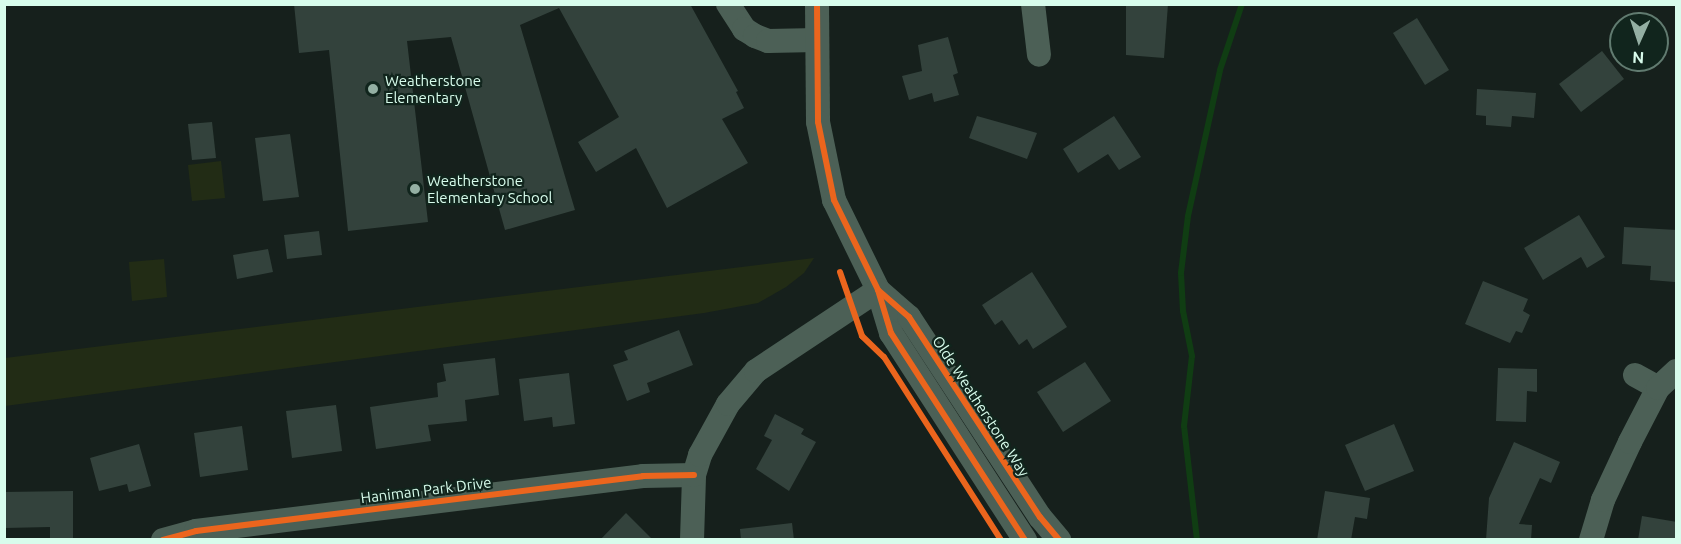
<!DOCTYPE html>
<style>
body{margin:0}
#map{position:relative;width:1681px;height:544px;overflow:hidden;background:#16201c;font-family:Ubuntu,sans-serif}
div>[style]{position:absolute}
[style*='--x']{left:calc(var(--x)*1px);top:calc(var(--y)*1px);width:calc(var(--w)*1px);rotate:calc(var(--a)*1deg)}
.green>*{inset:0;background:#222c15}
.stream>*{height:6px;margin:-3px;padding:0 3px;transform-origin:3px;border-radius:3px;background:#103d13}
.building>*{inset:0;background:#33423c}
.minor>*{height:24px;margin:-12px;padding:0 12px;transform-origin:12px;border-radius:12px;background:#4c6056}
.cycleway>*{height:6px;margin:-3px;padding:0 3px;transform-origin:3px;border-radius:3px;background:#eb651d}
.dots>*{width:16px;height:16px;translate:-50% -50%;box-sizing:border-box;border:3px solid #11251d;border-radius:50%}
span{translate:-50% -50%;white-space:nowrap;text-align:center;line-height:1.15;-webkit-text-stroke:4.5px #11251d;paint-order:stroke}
.poi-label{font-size:15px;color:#d8fcec}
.left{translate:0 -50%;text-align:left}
.street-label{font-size:15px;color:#d8fcec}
.frame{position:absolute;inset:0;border:6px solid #d8fcec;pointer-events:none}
.north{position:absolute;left:1609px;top:12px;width:60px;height:60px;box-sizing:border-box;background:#11251d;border:2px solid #617b70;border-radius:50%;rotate:183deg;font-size:16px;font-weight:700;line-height:24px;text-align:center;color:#d8fcec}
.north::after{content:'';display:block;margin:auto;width:21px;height:27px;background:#94afa3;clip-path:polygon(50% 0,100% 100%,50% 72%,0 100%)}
</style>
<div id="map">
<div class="green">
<div style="clip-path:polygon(221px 161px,225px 198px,192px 201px,188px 165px)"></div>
<div style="clip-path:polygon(814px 258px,804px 273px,786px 287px,758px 303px,704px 313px,5px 406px,5px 358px)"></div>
<div style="clip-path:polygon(164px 259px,167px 297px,132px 301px,129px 262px)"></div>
</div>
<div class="stream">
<div style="--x:1197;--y:540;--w:115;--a:-96.5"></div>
<div style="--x:1184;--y:426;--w:70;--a:-83.5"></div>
<div style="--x:1192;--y:356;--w:46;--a:-101.3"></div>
<div style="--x:1183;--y:311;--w:38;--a:-93"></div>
<div style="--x:1181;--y:273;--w:57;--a:-83"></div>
<div style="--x:1188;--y:216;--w:149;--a:-77.6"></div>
<div style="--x:1220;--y:70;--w:70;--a:-71.6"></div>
</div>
<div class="building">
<div style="clip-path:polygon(294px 4px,690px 4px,738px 91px,736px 92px,744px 108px,722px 119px,748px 163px,667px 208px,636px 148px,596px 172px,578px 142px,619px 117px,559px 8px,520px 25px,575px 210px,505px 230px,451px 37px,407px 41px,428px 222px,348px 231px,329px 50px,299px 53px)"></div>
<div style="clip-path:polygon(1126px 4px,1168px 4px,1164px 58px,1126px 55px)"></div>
<div style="clip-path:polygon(1417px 18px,1449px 70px,1425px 85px,1393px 33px)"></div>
<div style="clip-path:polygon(948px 37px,958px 73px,953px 75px,959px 95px,934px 102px,932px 93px,909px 100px,902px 76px,922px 71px,918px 45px)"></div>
<div style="clip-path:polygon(1602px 51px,1624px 79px,1581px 112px,1559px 84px)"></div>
<div style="clip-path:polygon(1477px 89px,1536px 93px,1534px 118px,1512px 116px,1511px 127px,1486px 125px,1486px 116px,1476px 115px)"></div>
<div style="clip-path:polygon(977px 116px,1037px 133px,1027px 159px,969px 138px)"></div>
<div style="clip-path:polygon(1114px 116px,1141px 157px,1119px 170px,1108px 154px,1078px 173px,1063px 149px)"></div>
<div style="clip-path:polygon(212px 122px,216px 158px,192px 160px,188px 124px)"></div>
<div style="clip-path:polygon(290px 134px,299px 197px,263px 201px,255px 138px)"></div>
<div style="clip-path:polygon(1579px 215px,1605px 257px,1587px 268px,1581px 257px,1543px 280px,1524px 248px)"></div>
<div style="clip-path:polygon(1624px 227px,1677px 230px,1675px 282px,1650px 280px,1651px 266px,1622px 264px)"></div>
<div style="clip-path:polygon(319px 231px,322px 255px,287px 259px,284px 235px)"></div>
<div style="clip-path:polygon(268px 249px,273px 272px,237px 279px,233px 255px)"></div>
<div style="clip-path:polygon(1032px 272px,1067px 327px,1033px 349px,1027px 339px,1019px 345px,1002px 320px,995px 325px,982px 305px)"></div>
<div style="clip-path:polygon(1483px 281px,1528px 299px,1523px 311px,1530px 315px,1522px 333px,1516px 331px,1510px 343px,1465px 324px)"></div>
<div style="clip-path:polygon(679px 330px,693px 365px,647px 383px,650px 392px,627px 401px,613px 365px,628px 360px,624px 351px)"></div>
<div style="clip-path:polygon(495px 358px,499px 395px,465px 400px,467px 421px,428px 425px,431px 441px,376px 449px,370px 407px,438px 397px,437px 383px,446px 381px,443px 364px)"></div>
<div style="clip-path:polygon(1085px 362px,1111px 401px,1063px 432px,1037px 392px)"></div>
<div style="clip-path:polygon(1498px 368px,1537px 369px,1537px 392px,1527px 391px,1526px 422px,1496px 421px)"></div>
<div style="clip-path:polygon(569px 373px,575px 424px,553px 427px,552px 417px,524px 421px,519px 379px)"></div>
<div style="clip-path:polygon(336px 405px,342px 451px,292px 458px,286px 411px)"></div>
<div style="clip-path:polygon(775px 414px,804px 429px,801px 434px,816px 442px,789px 491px,756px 469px,772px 440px,764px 436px)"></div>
<div style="clip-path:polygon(1394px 424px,1414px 471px,1365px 491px,1345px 445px)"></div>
<div style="clip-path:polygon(242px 426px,248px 470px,200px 477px,194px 433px)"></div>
<div style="clip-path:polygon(1514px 442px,1560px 462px,1551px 483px,1540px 478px,1519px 524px,1532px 525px,1531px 540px,1486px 540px,1489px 498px)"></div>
<div style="clip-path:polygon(139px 444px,151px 486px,129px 492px,127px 484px,99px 491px,90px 458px)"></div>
<div style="clip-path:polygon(73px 491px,73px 540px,50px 540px,50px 527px,5px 528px,4px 492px)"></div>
<div style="clip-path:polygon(1325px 491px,1370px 498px,1367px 519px,1355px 517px,1351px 540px,1317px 540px)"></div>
<div style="clip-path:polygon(626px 513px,653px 540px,600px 540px)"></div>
<div style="clip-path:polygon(1642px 516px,1677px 522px,1677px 540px,1638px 540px)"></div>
<div style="clip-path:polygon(792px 523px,794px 540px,741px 540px,740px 529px)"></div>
</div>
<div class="minor">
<div style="--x:728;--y:4;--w:30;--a:57"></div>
<div style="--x:744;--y:29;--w:13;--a:32"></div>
<div style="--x:755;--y:36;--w:14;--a:21"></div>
<div style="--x:768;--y:41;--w:49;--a:-1.2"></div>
<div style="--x:817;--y:4;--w:118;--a:89.5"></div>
<div style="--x:818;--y:122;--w:80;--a:78.4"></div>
<div style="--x:834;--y:200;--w:100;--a:63.9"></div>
<div style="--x:878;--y:290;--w:45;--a:73.2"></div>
<div style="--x:891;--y:333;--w:247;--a:57.1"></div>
<div style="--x:1033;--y:4;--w:51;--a:83.3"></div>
<div style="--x:878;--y:290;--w:41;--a:41.1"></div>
<div style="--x:909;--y:317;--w:239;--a:56.8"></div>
<div style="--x:1040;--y:517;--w:30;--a:50"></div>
<div style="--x:1635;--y:375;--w:26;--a:29"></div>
<div style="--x:163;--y:540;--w:34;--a:-15"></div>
<div style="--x:196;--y:531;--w:450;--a:-7"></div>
<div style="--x:643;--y:476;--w:51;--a:-1.1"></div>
<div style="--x:692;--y:540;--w:65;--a:-88.2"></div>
<div style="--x:694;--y:475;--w:21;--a:-73"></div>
<div style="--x:700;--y:455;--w:58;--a:-61.2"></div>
<div style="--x:728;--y:404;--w:43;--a:-49.7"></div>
<div style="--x:756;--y:371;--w:146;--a:-33.6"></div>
<div style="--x:1591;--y:540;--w:42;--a:-73.3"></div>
<div style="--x:1603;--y:500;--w:64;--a:-65"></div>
<div style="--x:1630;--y:442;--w:61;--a:-62.6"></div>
<div style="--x:1658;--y:388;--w:25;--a:-43"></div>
</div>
<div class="cycleway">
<div style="--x:817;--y:4;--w:118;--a:89.5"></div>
<div style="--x:818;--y:122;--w:80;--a:78.4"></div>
<div style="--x:834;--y:200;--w:100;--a:63.9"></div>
<div style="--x:878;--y:290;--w:45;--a:73.2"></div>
<div style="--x:891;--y:333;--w:247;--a:57.1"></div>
<div style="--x:840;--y:272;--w:68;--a:71"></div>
<div style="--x:862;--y:336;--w:30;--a:44"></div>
<div style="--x:884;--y:357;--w:217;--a:57.4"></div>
<div style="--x:878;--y:290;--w:41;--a:41.1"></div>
<div style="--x:909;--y:317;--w:239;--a:56.8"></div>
<div style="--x:1040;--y:517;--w:30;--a:50"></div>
<div style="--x:163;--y:540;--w:34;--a:-15"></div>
<div style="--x:196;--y:531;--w:450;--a:-7"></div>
<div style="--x:643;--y:476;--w:51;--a:-1.1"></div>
</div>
<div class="dots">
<div style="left:373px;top:89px;background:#94afa3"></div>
<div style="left:415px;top:189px;background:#94afa3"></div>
</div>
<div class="poi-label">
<span class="left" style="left:385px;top:89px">Weatherstone<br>Elementary</span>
<span class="left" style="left:427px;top:189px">Weatherstone<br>Elementary School</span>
</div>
<div class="street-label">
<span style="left:981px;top:406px;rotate:57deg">Olde Weatherstone Way</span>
<span style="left:426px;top:490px;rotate:-7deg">Haniman Park Drive</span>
</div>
<div class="frame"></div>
<div class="north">N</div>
</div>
